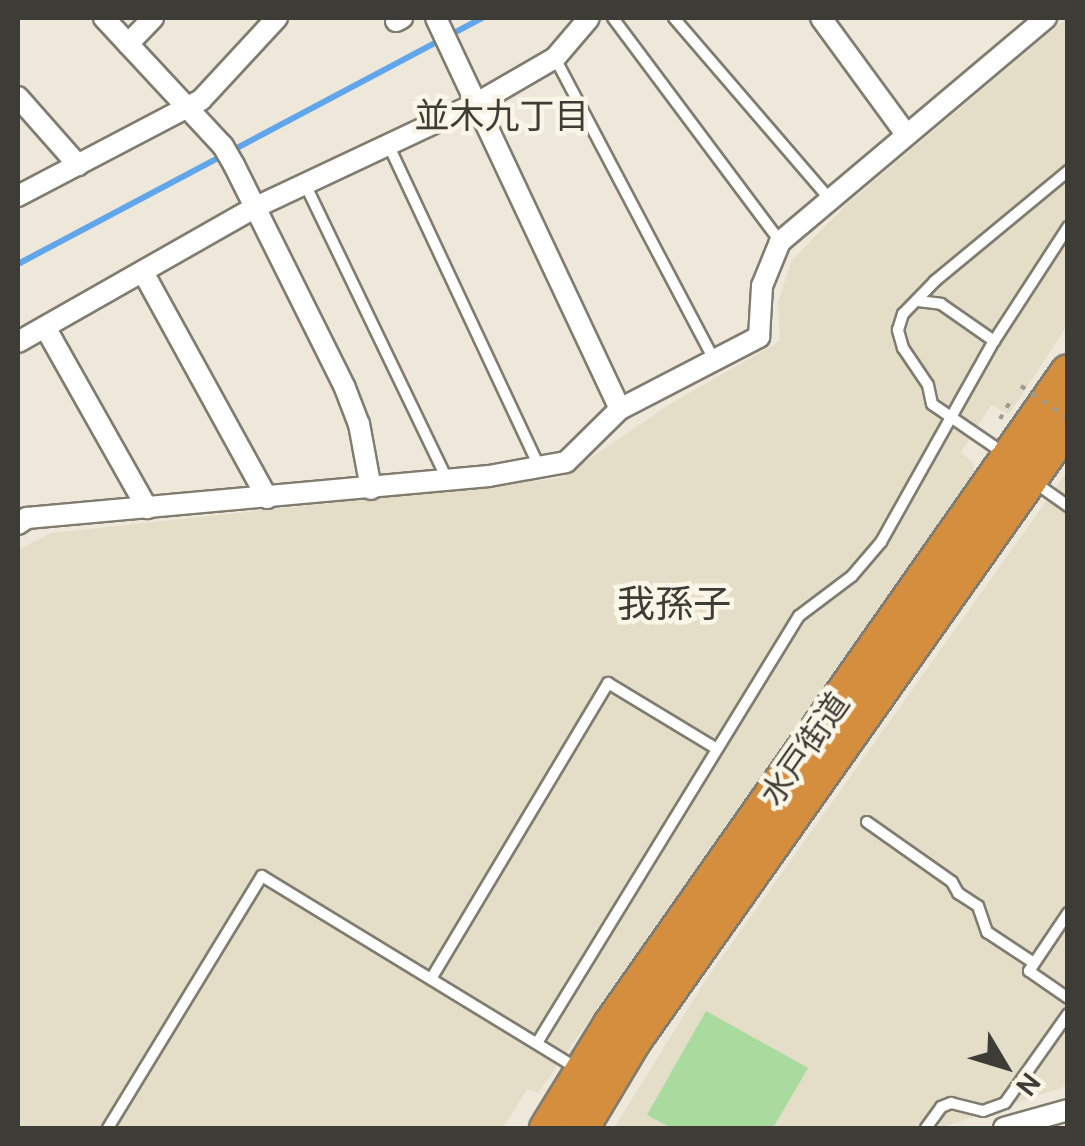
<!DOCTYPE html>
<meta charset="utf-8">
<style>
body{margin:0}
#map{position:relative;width:1085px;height:1146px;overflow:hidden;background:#ede8da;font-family:Cabin,"Noto Sans JP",sans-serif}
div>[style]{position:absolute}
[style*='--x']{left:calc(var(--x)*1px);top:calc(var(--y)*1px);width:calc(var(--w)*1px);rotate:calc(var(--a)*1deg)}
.built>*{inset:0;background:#e4ddc8}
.green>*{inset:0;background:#a9da9e}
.stream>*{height:6px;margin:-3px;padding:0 3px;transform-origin:3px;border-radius:3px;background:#61a5ea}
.path>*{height:4px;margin-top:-2px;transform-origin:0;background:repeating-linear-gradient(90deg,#9d9a8f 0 5px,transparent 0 13px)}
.roads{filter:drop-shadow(2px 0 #807c6f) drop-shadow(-2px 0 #807c6f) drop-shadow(0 2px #807c6f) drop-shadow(0 -2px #807c6f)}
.lane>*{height:10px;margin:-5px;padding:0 5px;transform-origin:5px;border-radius:5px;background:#fff}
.street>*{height:20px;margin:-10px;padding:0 10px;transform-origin:10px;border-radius:10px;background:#fff}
.highway>*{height:35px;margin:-17.5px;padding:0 17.5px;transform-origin:17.5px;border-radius:17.5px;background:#d58e3d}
.path-bridge>*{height:4px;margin-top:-2px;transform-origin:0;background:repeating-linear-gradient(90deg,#9d9a8f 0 5px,transparent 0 13px)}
span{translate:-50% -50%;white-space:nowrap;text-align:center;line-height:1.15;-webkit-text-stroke:9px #faf6e7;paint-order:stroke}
.street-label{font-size:32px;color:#3e3c36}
.neighbourhood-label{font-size:35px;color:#3e3c36}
.quarter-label{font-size:38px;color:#3e3c36}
.frame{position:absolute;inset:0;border:20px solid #3e3c36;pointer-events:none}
.north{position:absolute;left:955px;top:1016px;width:100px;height:100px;-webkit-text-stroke:8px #faf6e7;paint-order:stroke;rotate:128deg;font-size:28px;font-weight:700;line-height:40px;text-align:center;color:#3e3c36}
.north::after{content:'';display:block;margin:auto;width:35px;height:45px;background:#3e3c36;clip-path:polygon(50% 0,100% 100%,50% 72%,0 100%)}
</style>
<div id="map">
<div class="built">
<div style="clip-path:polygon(1067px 18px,1067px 326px,1009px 414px,991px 405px,961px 452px,973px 463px,974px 472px,538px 1093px,527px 1089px,503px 1128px,18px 1128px,18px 550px,51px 533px,561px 478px,670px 404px,780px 341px,778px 302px,792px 260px,847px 204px)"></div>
<div style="clip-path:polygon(1067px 472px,1067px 1086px,940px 1128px,614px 1128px,707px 978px)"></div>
</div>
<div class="green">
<div style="clip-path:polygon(706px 1011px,808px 1068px,773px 1128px,671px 1128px,647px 1115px)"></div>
</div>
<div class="stream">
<div style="--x:18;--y:264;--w:525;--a:-27.93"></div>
</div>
<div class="path">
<div style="--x:1000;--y:419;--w:20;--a:-60"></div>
</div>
<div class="roads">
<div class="lane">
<div style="--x:613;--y:18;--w:279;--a:53.2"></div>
<div style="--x:674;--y:18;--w:238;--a:49.3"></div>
<div style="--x:555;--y:58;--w:341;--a:62.2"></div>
<div style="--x:388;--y:144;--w:358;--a:64.9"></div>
<div style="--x:305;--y:184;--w:327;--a:64.3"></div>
<div style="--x:918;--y:301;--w:23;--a:7"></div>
<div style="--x:941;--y:304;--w:65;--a:34.9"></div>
<div style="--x:1005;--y:454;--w:88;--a:-145.6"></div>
<div style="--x:932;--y:404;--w:19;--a:-102"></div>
<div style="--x:928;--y:385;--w:45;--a:-124"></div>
<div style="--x:903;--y:348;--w:19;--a:-106"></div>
<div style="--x:898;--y:330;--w:17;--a:-73"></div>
<div style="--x:903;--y:314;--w:46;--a:-45.9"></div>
<div style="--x:935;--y:281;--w:173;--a:-39.6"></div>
<div style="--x:1034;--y:482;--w:42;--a:35.2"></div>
<div style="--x:867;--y:822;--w:104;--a:35.2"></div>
<div style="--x:952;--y:882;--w:13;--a:61"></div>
<div style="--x:958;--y:893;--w:24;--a:33"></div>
<div style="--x:978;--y:906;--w:28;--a:71"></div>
<div style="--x:987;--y:932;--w:56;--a:33.4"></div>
<div style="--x:1068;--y:913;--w:70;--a:123.9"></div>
<div style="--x:1029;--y:971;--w:47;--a:34.7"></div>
<div style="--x:431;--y:979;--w:345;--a:-59.1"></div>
<div style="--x:608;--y:683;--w:127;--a:31.2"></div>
<div style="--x:537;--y:1043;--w:501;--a:-58.47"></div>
<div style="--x:799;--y:616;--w:66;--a:-37"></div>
<div style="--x:852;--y:576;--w:45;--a:-49.5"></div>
<div style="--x:881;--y:542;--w:231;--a:-60.7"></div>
<div style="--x:994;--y:341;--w:136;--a:-57"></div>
<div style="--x:108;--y:1128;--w:295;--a:-58.6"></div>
<div style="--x:262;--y:876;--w:369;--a:31.4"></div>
<div style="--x:926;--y:1128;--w:26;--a:-54"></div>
<div style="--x:941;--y:1107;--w:11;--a:-22"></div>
<div style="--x:951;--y:1103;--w:33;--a:14"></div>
<div style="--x:983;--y:1111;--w:23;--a:-20"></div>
<div style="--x:1005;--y:1103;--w:109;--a:-54.7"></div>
</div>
<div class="street">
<div style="--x:104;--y:18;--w:175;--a:47.1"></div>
<div style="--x:223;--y:146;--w:22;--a:60"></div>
<div style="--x:234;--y:165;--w:249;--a:63.5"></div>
<div style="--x:345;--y:388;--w:39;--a:69"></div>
<div style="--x:359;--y:424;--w:66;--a:79.5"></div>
<div style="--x:436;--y:18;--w:432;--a:64.8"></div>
<div style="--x:821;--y:18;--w:144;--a:53.8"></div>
<div style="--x:396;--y:21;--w:7;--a:-27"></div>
<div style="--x:128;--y:44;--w:36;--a:-46"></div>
<div style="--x:18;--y:97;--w:91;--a:48.6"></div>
<div style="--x:18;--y:196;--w:207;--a:-27.7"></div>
<div style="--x:201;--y:100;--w:112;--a:-47.2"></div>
<div style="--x:143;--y:272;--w:258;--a:61.2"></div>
<div style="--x:45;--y:327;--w:208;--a:60.6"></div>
<div style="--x:18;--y:342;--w:274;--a:-29.6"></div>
<div style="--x:256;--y:207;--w:246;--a:-25.2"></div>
<div style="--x:479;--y:102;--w:88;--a:-30.1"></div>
<div style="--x:555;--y:58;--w:52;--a:-49.6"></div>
<div style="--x:18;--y:524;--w:11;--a:-34"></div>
<div style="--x:27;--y:518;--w:464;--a:-5.2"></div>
<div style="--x:489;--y:476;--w:78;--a:-10.3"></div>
<div style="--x:566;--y:462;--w:76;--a:-44.5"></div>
<div style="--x:620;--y:409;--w:157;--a:-27.4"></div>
<div style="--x:759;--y:337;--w:51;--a:-86.6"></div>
<div style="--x:762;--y:286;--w:48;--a:-67.8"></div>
<div style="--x:780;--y:242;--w:348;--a:-40.1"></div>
<div style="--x:1004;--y:1128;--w:66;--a:-15.7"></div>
</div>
<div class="highway">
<div style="--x:547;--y:1128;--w:122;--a:-58.4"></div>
<div style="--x:611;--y:1024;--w:796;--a:-54.97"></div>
<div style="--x:580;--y:1128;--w:101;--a:-59.1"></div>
<div style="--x:632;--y:1041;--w:756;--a:-54.8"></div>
</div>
</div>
<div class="path-bridge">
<div style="--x:1021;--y:386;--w:57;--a:34.2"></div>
</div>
<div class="street-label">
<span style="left:805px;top:749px;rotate:-55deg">水戸街道</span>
</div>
<div class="neighbourhood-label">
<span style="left:502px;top:116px">並木九丁目</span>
</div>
<div class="quarter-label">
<span style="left:674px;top:604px">我孫子</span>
</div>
<div class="frame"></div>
<div class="north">N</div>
</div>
